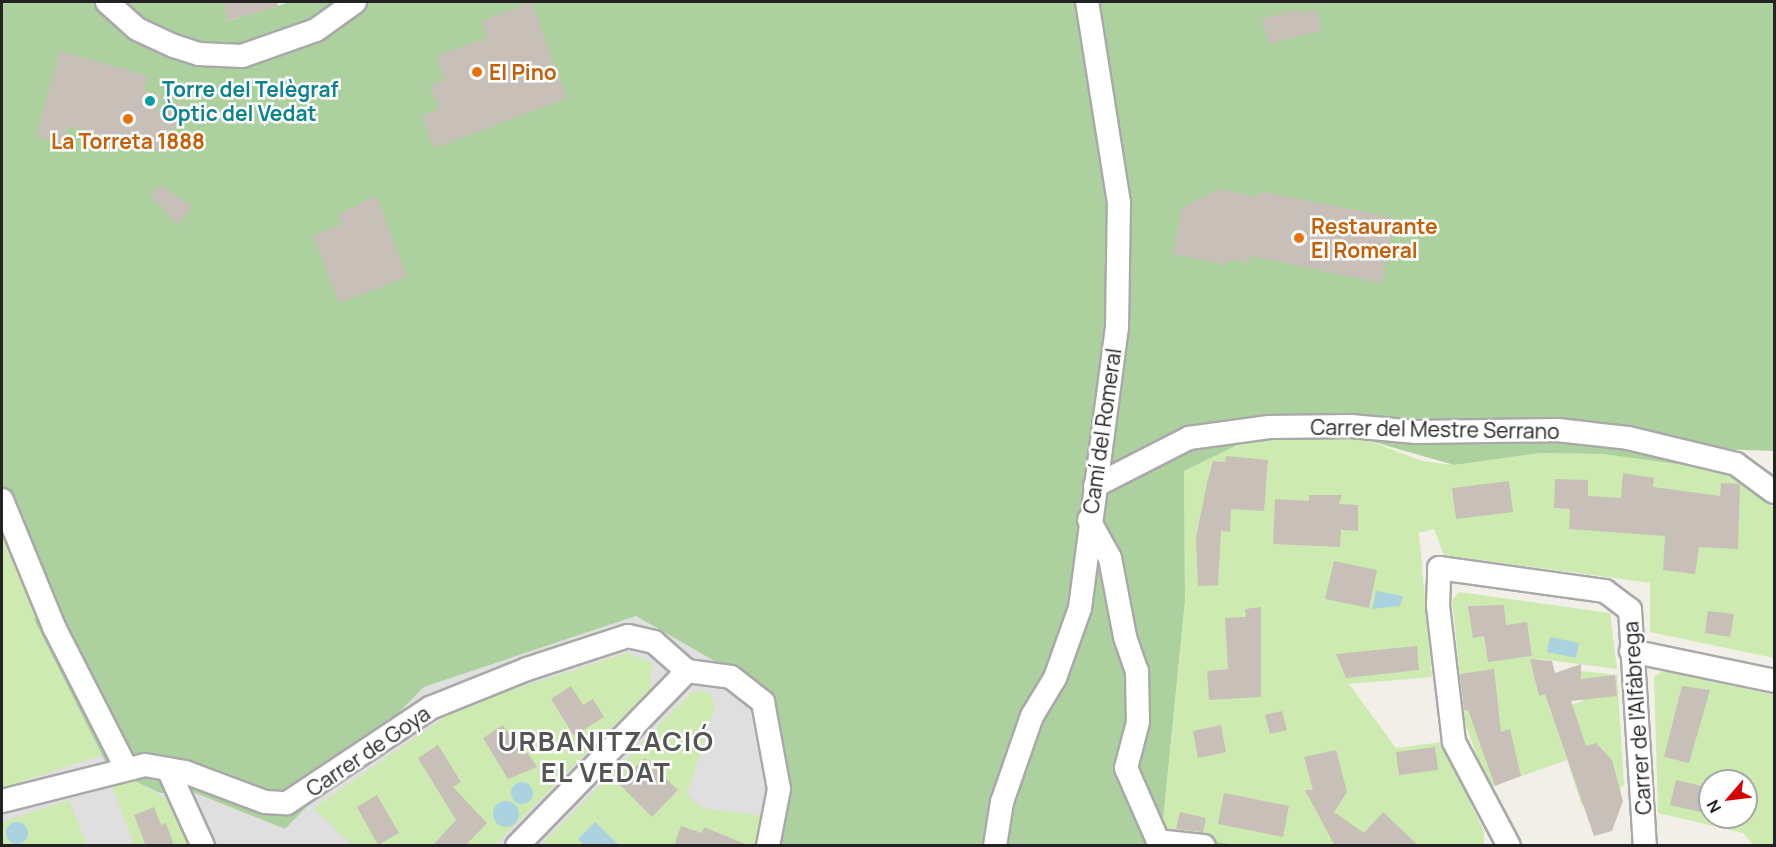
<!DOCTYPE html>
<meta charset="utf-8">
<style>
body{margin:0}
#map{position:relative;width:1776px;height:847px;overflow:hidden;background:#f2efe9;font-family:Manrope,sans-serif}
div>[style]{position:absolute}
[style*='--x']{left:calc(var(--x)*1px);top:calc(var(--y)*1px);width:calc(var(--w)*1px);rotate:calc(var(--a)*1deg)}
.residential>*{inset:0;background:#e0dfdf}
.grass>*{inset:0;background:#cdebb0}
.forest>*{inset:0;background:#add19e}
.water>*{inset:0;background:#aad3df}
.round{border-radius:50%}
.building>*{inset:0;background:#c7bfb8}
.roads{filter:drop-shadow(2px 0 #a9a9a9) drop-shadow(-2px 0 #a9a9a9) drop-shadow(0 2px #a9a9a9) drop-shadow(0 -2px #a9a9a9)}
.minor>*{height:22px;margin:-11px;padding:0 11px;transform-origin:11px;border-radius:11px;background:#fff}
.dots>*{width:16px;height:16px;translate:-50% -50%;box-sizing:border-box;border:3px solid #fff;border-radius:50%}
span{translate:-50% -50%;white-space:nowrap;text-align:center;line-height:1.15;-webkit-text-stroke:5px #fff;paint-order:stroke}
.food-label{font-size:21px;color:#c56008;font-weight:700}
.left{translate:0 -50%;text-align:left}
.culture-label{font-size:21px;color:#0d838f;font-weight:700}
.street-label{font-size:21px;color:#222}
.district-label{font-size:27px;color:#555;font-weight:700;letter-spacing:1.5px}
.frame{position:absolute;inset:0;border:3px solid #222;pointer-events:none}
.north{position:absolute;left:1698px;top:769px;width:60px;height:60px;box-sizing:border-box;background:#fff;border:2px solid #a7a7a7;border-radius:50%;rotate:242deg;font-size:16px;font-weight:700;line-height:24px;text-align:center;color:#222}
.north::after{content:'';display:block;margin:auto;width:21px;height:27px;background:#d40000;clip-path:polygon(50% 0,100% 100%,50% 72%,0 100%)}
</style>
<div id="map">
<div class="residential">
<div style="clip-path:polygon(2px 516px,160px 793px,195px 793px,285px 829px,424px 687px,636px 616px,771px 693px,779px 789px,771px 845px,2px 845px)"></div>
</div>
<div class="grass">
<div style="clip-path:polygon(1275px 437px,1367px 440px,1422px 461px,1454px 465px,1541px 453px,1603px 454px,1728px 470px,1774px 508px,1774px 658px,1650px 632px,1650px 583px,1444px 555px,1434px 529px,1419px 533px,1432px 677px,1349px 684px,1396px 748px,1442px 742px,1484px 831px,1484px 845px,1233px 846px,1162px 832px,1185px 600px,1184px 471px,1243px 441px)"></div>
<div style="clip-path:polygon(2px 516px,44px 614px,35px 619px,102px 755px,2px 788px)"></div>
<div style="clip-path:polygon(1459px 592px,1610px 613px,1617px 669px,1539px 659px,1551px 711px,1583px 701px,1581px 671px,1617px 675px,1624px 785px,1617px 792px,1582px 806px,1567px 760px,1488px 788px,1465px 723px,1452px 600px)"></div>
<div style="clip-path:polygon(627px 653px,652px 663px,650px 689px,495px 845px,352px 845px,314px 808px,459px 707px)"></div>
<div style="clip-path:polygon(evenodd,1663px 671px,1774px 695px,1774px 845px,1754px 845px,1743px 833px,1658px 813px,1654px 677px,1663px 671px,1710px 781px,1746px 781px,1746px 817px,1710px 817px,1710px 781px)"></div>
<div style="clip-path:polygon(702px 690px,711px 695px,715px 707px,687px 794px,701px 808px,764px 816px,756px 845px,540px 846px,690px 694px)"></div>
<div style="clip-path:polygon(135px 781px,166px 799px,194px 845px,134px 845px,112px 786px)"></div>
<div style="clip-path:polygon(69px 800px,87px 845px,2px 845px,2px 822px)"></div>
</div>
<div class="forest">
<div style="clip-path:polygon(2px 2px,224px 2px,228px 21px,290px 2px,1774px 2px,1774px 451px,1714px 449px,1715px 469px,1603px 454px,1541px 453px,1454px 465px,1367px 440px,1275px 437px,1243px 442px,1184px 471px,1185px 600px,1162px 831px,1233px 845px,771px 845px,779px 789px,770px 693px,636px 616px,424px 687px,285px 829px,195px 793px,160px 793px,135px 781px,117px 785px,34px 619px,43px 614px,2px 516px)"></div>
</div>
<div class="water">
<div style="clip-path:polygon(1376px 591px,1403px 596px,1400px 606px,1372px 609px)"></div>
<div style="clip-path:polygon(1550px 637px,1579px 643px,1576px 658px,1547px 652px)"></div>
<div class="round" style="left:511px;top:782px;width:22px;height:22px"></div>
<div class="round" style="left:493px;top:801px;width:26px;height:26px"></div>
<div class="round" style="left:6px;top:822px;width:22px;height:22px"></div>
<div style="clip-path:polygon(595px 822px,619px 845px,584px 845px,578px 839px)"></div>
</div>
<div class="building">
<div style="clip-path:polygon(223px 2px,277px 2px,278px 6px,228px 21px)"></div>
<div style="clip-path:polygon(531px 2px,567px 98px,434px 148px,422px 116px,439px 109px,430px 86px,445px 80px,436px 56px,487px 38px,481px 21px)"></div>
<div style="clip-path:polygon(1298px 9px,1300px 14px,1316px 9px,1322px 30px,1269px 44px,1262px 19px)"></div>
<div style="clip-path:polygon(60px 51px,148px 76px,144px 91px,160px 96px,156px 111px,182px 102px,168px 153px,68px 126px,63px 144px,36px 136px)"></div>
<div style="clip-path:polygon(160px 184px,192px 207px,178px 225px,151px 197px)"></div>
<div style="clip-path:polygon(1220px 189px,1258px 197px,1259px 191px,1395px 218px,1382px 283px,1250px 256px,1249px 263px,1228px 259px,1227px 265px,1173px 254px,1182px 208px)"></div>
<div style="clip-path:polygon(376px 196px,407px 277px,339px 303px,313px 235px,342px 224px,338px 215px)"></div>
<div style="clip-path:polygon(1226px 456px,1268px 460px,1264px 511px,1231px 509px,1230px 532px,1221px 531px,1218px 585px,1198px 586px,1196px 538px,1207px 483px,1213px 461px,1225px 462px)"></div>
<div style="clip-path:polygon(1623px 473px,1654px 478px,1653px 487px,1720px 496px,1721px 483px,1740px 484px,1738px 549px,1699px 547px,1695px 574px,1663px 570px,1665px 536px,1569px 529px,1570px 509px,1554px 508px,1555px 479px,1588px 480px,1588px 496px,1621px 498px)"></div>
<div style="clip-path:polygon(1509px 481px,1513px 512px,1456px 519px,1452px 488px)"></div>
<div style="clip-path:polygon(1309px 495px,1342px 495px,1339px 504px,1358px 505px,1358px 531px,1341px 530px,1340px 547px,1273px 544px,1275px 499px,1309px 501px)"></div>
<div style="clip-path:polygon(1334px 561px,1377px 570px,1369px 608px,1325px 599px)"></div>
<div style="clip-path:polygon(1504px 605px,1506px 625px,1527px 622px,1532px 656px,1488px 662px,1484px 636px,1473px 638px,1468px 606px)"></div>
<div style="clip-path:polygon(1261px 607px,1261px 697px,1209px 700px,1207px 671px,1228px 669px,1225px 618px,1246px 617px,1245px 609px)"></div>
<div style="clip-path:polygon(1708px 611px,1734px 614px,1730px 637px,1705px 633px)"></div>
<div style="clip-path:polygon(1417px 646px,1419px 670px,1346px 678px,1336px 654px)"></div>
<div style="clip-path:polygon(1530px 659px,1552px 661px,1555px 673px,1581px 664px,1581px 679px,1615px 675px,1617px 696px,1571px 701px,1586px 746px,1596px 743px,1612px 760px,1623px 801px,1612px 831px,1594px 836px,1545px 694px,1539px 696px)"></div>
<div style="clip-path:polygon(1494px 669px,1501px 732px,1510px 729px,1521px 776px,1495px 786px,1468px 710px,1464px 710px,1460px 674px)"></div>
<div style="clip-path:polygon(571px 686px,583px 705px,593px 699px,604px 717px,574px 736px,551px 699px)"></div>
<div style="clip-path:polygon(1682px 686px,1710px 690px,1689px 763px,1664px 757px)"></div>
<div style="clip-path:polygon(1282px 711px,1287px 730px,1270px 734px,1265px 715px)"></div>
<div style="clip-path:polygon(503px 725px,522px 755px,527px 752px,537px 767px,508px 779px,483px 738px)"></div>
<div style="clip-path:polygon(1221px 725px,1226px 752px,1198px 758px,1193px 731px)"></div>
<div style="clip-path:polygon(438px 745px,461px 782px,453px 787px,487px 823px,465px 846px,432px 846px,456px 820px,418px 758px)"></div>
<div style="clip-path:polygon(1435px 747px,1438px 770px,1399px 775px,1396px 752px)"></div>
<div style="clip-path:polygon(1336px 750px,1347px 792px,1334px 812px,1364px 833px,1383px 812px,1419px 846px,1335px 846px,1305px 790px,1313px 790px,1304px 757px)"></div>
<div style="clip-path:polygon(645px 758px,678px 790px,652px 817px,619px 784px)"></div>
<div style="clip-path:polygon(1676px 780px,1710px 788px,1705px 813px,1670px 805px)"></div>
<div style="clip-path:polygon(1224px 793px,1289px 806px,1283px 837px,1218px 824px)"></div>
<div style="clip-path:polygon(377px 795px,399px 833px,378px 845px,357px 807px)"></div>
<div style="clip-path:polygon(154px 807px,161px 825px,166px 823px,174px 846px,146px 846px,134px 815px)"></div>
<div style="clip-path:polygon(1180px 812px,1206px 818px,1203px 832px,1176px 829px)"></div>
<div style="clip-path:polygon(681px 826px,702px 833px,704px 827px,750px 846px,674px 846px)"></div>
</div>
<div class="roads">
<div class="minor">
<div style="--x:107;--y:2;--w:40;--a:42"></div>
<div style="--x:137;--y:29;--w:41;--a:24.7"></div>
<div style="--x:174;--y:46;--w:26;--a:18"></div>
<div style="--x:199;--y:54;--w:43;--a:2.7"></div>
<div style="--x:242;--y:56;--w:78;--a:-19.4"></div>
<div style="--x:316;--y:30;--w:48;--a:-35.7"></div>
<div style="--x:1095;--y:486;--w:106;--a:-27.1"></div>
<div style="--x:1189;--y:438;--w:81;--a:-7.8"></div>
<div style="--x:1269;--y:427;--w:82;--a:-0.7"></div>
<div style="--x:1351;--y:426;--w:65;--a:5.3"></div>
<div style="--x:1416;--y:432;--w:141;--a:-0.8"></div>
<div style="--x:1557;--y:430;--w:71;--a:6.4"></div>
<div style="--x:1628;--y:438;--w:111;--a:13.5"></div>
<div style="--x:1736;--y:464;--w:47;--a:36.4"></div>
<div style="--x:2;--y:500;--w:137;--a:67.7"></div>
<div style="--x:54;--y:627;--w:158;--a:62.9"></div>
<div style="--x:1089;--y:520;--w:43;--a:61.1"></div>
<div style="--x:1110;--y:558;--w:80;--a:79.2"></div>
<div style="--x:1125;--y:637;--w:36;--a:71"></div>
<div style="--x:1137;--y:671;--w:51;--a:88.9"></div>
<div style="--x:1138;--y:722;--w:48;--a:104.6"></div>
<div style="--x:1126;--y:768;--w:80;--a:66.3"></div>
<div style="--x:1158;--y:841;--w:46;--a:6.2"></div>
<div style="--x:1631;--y:651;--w:146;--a:11.8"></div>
<div style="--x:687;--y:671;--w:44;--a:7.8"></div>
<div style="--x:731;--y:677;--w:41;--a:38"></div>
<div style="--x:763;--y:702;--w:88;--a:79.6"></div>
<div style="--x:779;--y:789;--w:58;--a:100.9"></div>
<div style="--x:168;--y:769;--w:85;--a:65.6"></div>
<div style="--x:2;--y:801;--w:147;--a:-14.1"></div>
<div style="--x:145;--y:765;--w:41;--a:9.9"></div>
<div style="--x:185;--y:772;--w:85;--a:20.6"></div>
<div style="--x:265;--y:802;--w:22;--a:3"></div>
<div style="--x:287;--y:803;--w:172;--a:-33.6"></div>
<div style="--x:430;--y:708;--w:105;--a:-21.9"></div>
<div style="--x:527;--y:669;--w:106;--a:-18.1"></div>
<div style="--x:628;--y:636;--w:27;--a:13"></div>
<div style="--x:654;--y:642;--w:44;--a:41.3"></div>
<div style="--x:517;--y:846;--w:244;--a:-45.8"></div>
<div style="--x:995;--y:846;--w:45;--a:-81"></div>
<div style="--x:1002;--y:802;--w:91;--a:-70.8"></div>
<div style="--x:1032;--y:716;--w:44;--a:-58.8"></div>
<div style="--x:1055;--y:678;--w:74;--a:-70.3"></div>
<div style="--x:1080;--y:608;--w:283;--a:-82.5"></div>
<div style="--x:1117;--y:327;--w:124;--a:-89.1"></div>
<div style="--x:1119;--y:203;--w:204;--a:-99"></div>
<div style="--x:1509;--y:846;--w:118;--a:-117.9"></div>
<div style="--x:1454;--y:742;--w:137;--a:-96.7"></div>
<div style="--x:1438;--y:606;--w:38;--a:-88"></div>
<div style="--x:1439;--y:568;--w:168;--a:7.9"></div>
<div style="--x:1605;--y:591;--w:31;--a:37"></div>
<div style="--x:1630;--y:610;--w:236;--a:86.4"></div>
</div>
</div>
<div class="dots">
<div style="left:477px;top:72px;background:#e8710a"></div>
<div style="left:150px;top:101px;background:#0f9aa8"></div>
<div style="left:128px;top:119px;background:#e8710a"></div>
<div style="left:1299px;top:238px;background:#e8710a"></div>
</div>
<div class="food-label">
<span class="left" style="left:489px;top:72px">El Pino</span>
<span style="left:128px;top:141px">La Torreta 1888</span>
<span class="left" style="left:1311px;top:238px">Restaurante<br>El Romeral</span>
</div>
<div class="culture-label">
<span class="left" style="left:162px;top:101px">Torre del Telègraf<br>Òptic del Vedat</span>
</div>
<div class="street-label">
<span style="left:1435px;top:429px;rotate:1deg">Carrer del Mestre Serrano</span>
<span style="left:1102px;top:431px;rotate:-82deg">Camí del Romeral</span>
<span style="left:1637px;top:718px;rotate:-94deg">Carrer de l'Alfàbrega</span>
<span style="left:368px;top:751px;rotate:-34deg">Carrer de Goya</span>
</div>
<div class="district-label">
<span style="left:606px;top:756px">URBANITZACIÓ<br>EL VEDAT</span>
</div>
<div class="frame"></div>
<div class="north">N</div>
</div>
